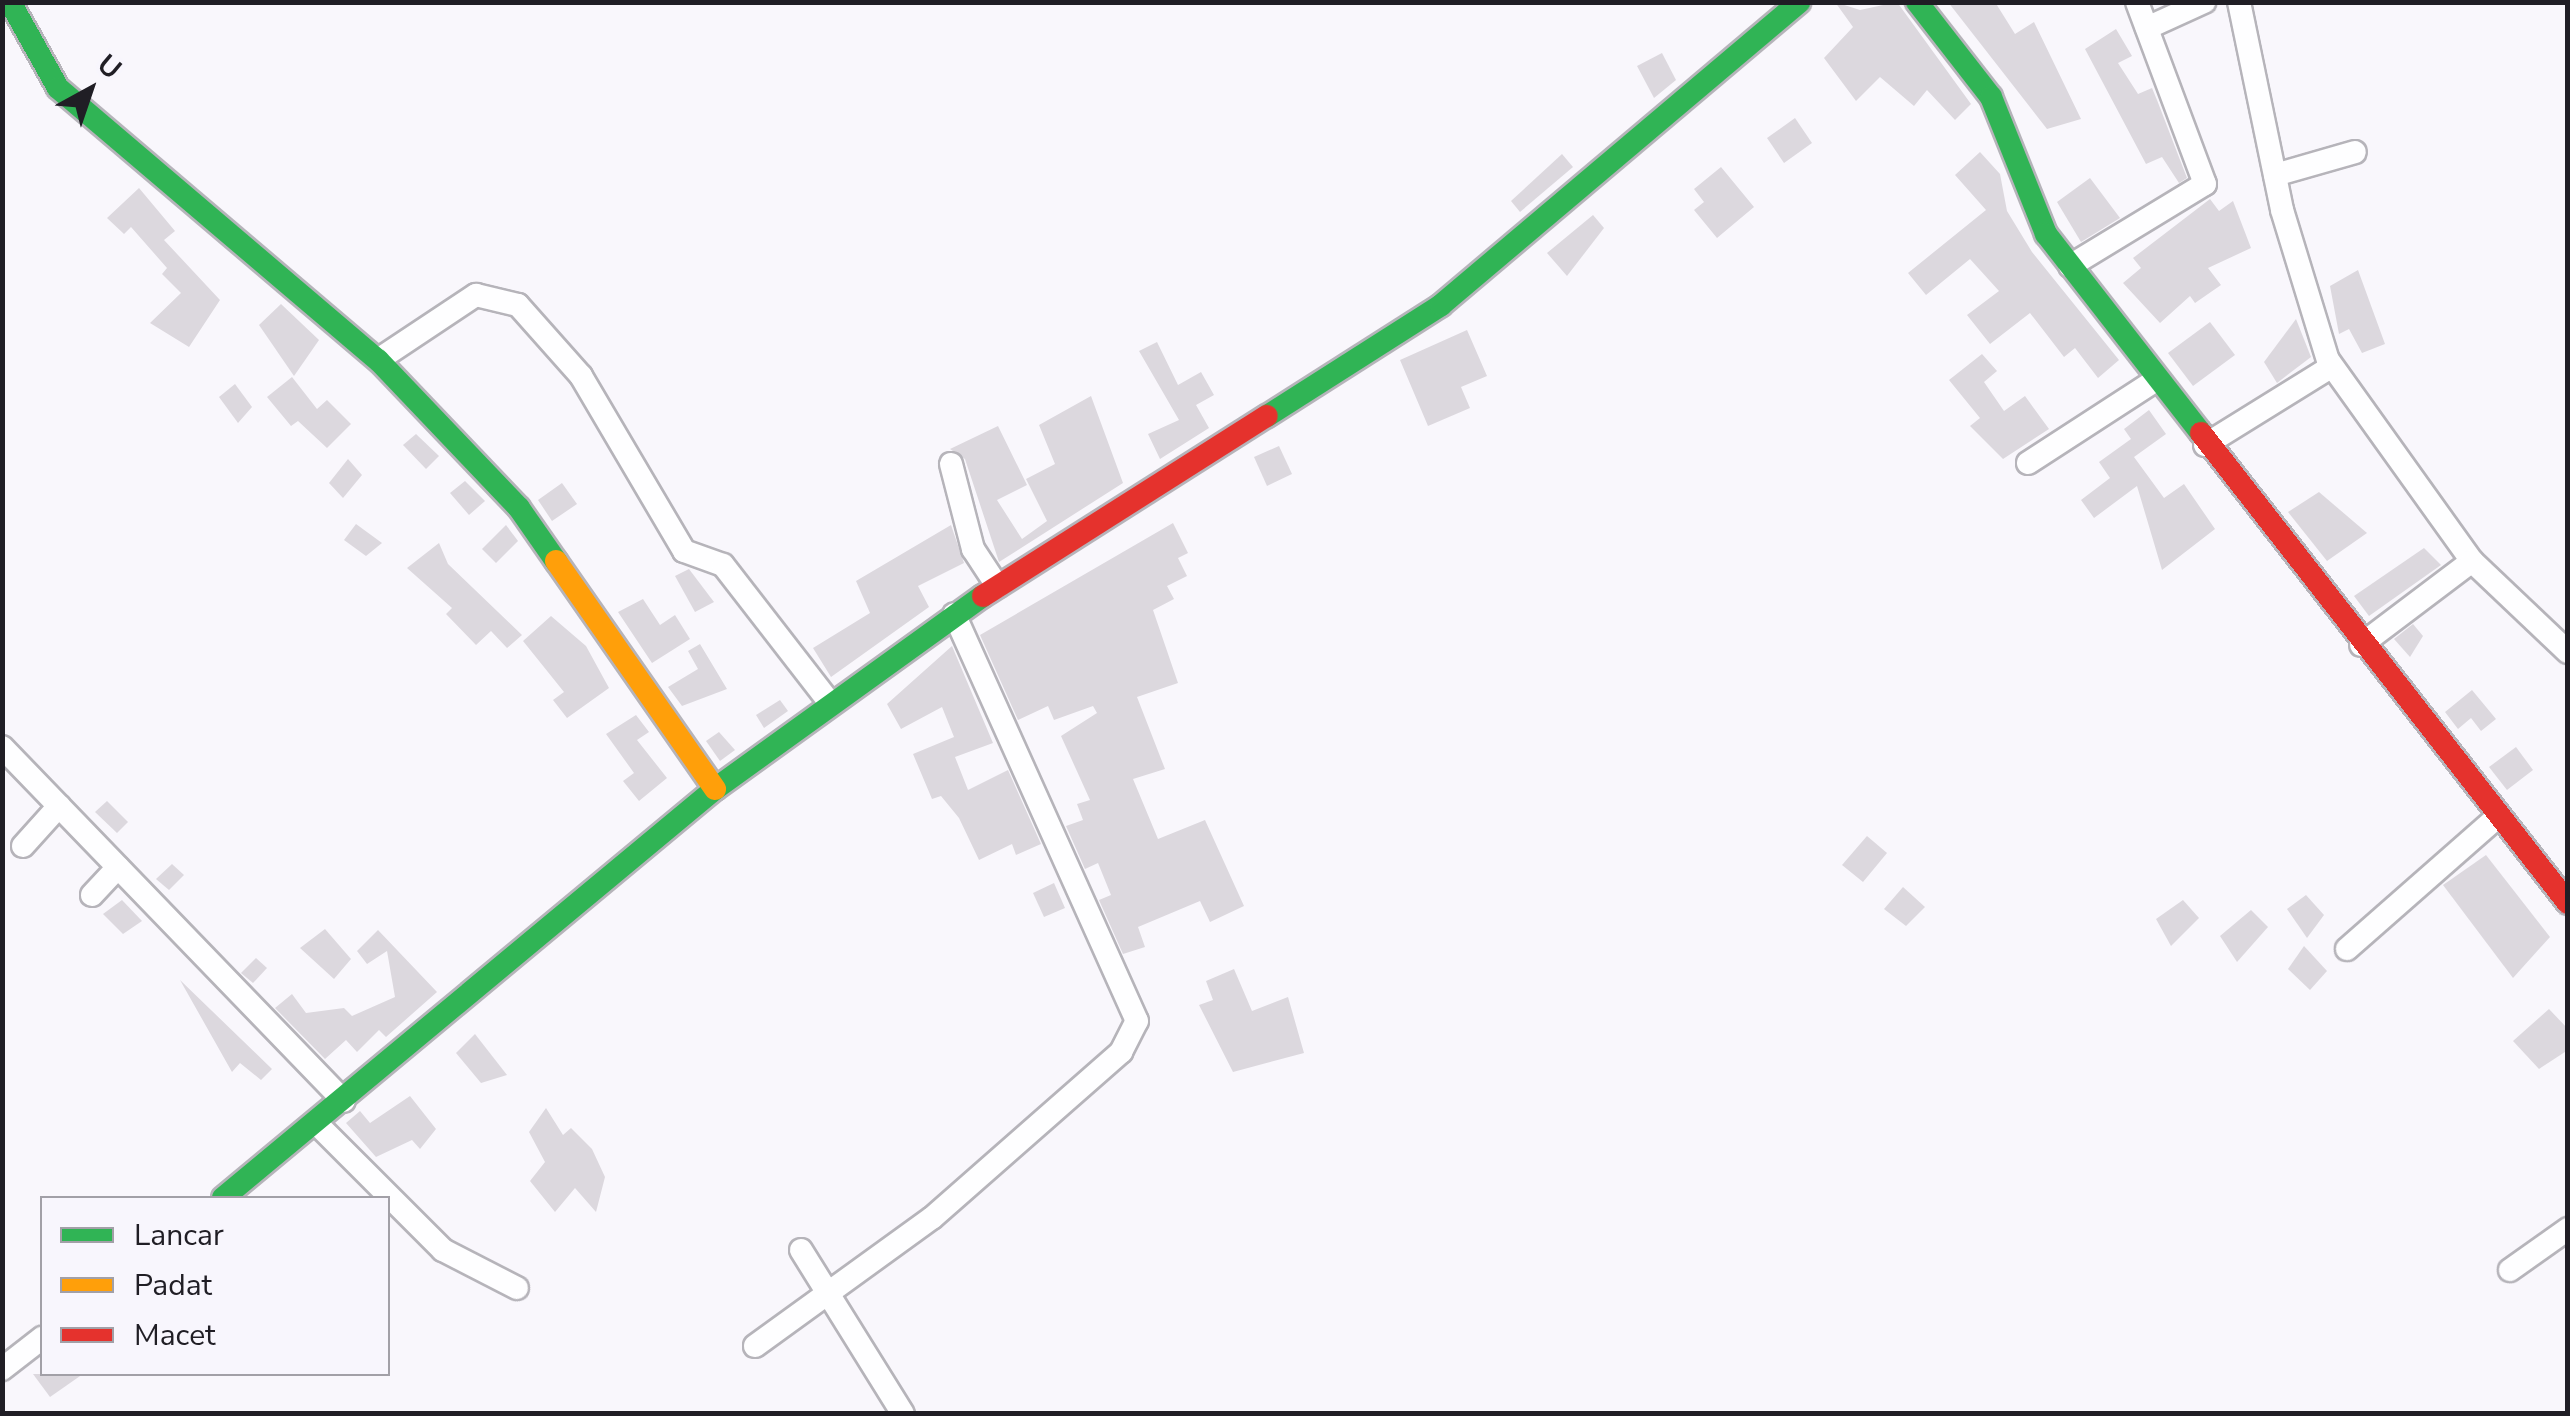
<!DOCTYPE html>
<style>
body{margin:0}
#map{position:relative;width:2570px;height:1416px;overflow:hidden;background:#f9f7fc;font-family:"Nunito Sans",sans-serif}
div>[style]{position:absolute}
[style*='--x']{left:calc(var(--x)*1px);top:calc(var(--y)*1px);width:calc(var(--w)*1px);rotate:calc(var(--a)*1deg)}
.building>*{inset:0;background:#dcd8de}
.roads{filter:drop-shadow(2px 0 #b6b4ba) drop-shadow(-2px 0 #b6b4ba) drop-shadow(0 2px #b6b4ba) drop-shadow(0 -2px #b6b4ba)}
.street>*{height:22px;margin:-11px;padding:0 11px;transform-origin:11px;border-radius:11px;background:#fefeff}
.fast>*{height:22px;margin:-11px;padding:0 11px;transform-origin:11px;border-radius:11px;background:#30b455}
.slow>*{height:22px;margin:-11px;padding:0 11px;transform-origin:11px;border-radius:11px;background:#ff9f0a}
.jam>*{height:22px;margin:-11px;padding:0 11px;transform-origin:11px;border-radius:11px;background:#e5322d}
span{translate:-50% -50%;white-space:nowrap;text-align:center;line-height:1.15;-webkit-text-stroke:8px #f8f6fd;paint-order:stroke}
.frame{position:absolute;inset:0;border:5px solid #201e25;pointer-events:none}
.legend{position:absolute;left:40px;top:1196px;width:350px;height:180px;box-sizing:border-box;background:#f8f6fd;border:2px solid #a2a0a7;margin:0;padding:12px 18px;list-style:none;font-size:30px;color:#201e25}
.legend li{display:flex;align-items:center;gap:20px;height:50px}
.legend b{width:50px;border:2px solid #a2a0a7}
.north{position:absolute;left:40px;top:40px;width:100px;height:100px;-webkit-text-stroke:8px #f8f6fd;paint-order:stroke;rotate:40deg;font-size:28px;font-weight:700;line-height:40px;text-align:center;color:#201e25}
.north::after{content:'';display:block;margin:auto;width:35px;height:45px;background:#201e25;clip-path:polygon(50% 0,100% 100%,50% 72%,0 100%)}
</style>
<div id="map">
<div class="building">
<div style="clip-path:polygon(1835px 2px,1860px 10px,1897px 2px,1971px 104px,1955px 120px,1927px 90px,1914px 106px,1880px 77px,1856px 101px,1824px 58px,1853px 27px)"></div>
<div style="clip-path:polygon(1948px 2px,1995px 2px,2015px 34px,2034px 22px,2081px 119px,2047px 129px)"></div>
<div style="clip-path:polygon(2116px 29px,2132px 56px,2118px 63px,2138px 94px,2152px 88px,2157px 100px,2187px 178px,2179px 183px,2162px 157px,2146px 164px,2085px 49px)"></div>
<div style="clip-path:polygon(1662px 53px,1676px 80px,1654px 98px,1637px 66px)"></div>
<div style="clip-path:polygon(1795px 118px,1812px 143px,1784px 163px,1767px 138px)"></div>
<div style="clip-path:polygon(1980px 152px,2000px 174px,2007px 211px,2032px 252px,2119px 360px,2098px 378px,2075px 348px,2064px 357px,2030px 313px,1990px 344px,1967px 315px,1999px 291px,1970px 259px,1926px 295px,1908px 273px,1986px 210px,1955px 175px)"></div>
<div style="clip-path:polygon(1562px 154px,1573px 167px,1520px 212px,1511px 201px)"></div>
<div style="clip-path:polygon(1721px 167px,1754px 207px,1717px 238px,1694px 210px,1704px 202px,1694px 189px)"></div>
<div style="clip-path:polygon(2090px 178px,2120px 218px,2081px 242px,2057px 202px)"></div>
<div style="clip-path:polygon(139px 188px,175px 231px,164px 240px,220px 300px,189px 347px,150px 323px,181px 293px,162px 274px,167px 268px,131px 227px,124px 234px,107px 218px)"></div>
<div style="clip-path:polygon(2210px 199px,2219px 211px,2233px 201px,2251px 248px,2208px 268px,2221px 285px,2195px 303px,2190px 296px,2160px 323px,2123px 283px,2141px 268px,2133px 258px)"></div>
<div style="clip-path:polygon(1593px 215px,1604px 228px,1567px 276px,1547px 253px)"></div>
<div style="clip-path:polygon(2358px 270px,2385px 344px,2362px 353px,2349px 329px,2339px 334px,2330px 286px)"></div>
<div style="clip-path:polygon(281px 304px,319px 340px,294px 376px,259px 325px)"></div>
<div style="clip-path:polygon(2296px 319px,2311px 357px,2277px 383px,2264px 362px)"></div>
<div style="clip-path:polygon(2210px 322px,2235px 355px,2193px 386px,2168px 353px)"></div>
<div style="clip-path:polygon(1467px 330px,1487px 376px,1461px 387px,1470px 408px,1428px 426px,1400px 360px)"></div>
<div style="clip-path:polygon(1157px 342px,1178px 385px,1201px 372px,1214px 395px,1196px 405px,1209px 428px,1160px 459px,1148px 434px,1179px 420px,1139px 351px)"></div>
<div style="clip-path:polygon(1982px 354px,1997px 371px,1984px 382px,2004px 411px,2025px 396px,2049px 429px,2003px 459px,1970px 426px,1980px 418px,1949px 380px)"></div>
<div style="clip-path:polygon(292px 377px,317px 409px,327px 400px,351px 424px,327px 448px,298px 421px,291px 426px,267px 397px)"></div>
<div style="clip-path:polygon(235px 384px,252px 407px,238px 423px,219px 397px)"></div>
<div style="clip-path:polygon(1091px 396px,1123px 483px,999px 562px,965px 459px,950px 449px,998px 426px,1027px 485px,997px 500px,1022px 539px,1047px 521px,1026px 479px,1055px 464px,1039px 425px)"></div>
<div style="clip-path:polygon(2149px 410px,2166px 434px,2134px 457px,2164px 498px,2184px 484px,2215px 529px,2162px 570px,2137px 486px,2094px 518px,2081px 500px,2110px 478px,2099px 462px,2131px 439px,2124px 429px)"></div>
<div style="clip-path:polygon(416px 434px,439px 456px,426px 469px,403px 445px)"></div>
<div style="clip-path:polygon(1279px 446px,1292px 474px,1267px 486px,1254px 457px)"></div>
<div style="clip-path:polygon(348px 459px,362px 475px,343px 498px,329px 483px)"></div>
<div style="clip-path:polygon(465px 481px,485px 501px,469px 515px,450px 493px)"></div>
<div style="clip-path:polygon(562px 483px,577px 504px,552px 521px,538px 500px)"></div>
<div style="clip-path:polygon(2319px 492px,2367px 533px,2327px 561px,2288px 512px)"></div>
<div style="clip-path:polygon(1173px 523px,1188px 553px,1178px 558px,1187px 576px,1167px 586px,1174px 599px,1153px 610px,1178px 683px,1137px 697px,1165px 769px,1133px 779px,1158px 839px,1205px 820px,1244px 906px,1210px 922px,1200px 901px,1138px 927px,1145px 947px,1123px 954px,1099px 900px,1111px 895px,1098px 863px,1085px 869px,1066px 826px,1083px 820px,1077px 804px,1090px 800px,1061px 736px,1097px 713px,1093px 706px,1054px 720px,1048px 706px,1018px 720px,980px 635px)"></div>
<div style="clip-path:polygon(356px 524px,382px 543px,366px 556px,344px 540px)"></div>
<div style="clip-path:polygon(506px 525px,518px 541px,496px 563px,482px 549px)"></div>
<div style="clip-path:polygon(951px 525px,964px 563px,918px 586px,929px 607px,831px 677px,813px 648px,870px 613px,856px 581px)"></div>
<div style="clip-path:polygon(439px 543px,448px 564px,522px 635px,507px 648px,491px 631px,476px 645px,446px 614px,452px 608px,407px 568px)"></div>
<div style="clip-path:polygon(2424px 548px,2441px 565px,2369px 616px,2354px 596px)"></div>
<div style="clip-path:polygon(689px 569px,714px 602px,695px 612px,675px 576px)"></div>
<div style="clip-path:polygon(643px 599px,660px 625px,675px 615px,690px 639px,652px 663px,618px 612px)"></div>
<div style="clip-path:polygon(551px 616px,586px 646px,609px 688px,567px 718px,553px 700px,564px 692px,523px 641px)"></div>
<div style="clip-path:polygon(2413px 624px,2423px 636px,2410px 657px,2394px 639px)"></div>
<div style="clip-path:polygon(700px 644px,727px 689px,682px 706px,668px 687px,698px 669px,688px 651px)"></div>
<div style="clip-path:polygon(952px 646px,993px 743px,955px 757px,968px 790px,1008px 770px,1041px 844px,1016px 855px,1012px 844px,979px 860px,959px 818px,941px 796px,932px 799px,913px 754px,954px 737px,942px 707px,901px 729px,887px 704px)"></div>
<div style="clip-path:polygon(2472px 690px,2496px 719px,2481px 731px,2471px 718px,2458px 729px,2445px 712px)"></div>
<div style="clip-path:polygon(780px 700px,788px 711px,764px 728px,756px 715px)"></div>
<div style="clip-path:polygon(636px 715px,649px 732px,637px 740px,667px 778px,639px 801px,623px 781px,634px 773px,606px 734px)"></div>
<div style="clip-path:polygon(719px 732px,735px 750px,720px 761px,706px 741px)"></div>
<div style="clip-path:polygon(2516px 747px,2533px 770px,2507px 790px,2489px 767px)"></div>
<div style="clip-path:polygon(107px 801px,128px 822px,117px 833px,95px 812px)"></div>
<div style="clip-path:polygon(1867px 836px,1887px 853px,1863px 882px,1842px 865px)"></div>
<div style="clip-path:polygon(2486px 855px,2550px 937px,2513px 978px,2443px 885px)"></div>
<div style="clip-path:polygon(172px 864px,184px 875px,169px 890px,156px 879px)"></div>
<div style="clip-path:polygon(1054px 883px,1065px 908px,1044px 917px,1033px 893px)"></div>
<div style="clip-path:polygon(1903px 887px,1925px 907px,1906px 926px,1884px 909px)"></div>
<div style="clip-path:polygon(2306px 895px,2324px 915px,2307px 938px,2287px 909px)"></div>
<div style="clip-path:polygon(122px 900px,142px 921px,123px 934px,103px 914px)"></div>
<div style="clip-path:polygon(2183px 900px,2199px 918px,2171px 946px,2156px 919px)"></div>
<div style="clip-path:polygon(2251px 910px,2268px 927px,2237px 962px,2220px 936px)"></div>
<div style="clip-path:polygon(325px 929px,351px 959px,334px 979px,300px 948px)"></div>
<div style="clip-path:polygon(378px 930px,437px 992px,386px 1037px,379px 1030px,357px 1052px,346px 1040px,325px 1059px,275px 1008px,292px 994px,306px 1013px,344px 1008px,352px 1016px,395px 997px,387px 951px,367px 964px,357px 951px)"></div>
<div style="clip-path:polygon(2304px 946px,2327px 971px,2310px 990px,2288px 969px)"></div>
<div style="clip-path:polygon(256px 958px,267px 968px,253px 983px,241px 973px)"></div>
<div style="clip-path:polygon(1234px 969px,1252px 1011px,1288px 997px,1304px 1053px,1233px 1072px,1199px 1005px,1213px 1000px,1206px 981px)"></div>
<div style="clip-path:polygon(180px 980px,272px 1069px,261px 1080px,240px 1063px,232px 1072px)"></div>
<div style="clip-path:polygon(2549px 1009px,2568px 1029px,2568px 1050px,2539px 1069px,2513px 1041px)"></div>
<div style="clip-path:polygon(475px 1034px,507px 1075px,481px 1083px,456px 1053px)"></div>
<div style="clip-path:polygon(410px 1096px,436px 1129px,420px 1149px,412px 1140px,376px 1157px,346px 1123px,360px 1111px,370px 1123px)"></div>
<div style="clip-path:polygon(546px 1108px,563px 1135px,571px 1128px,592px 1149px,605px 1177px,596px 1212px,575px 1188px,555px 1212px,530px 1181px,545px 1162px,529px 1132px)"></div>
<div style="clip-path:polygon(33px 1374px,83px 1374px,50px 1397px)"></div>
</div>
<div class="roads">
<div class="street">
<div style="--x:2239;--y:2;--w:212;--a:78.3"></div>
<div style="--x:2282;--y:210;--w:157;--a:73"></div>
<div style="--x:2328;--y:360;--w:247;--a:54.4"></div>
<div style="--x:2472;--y:561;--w:139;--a:142.9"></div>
<div style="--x:2147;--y:28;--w:63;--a:-24.5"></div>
<div style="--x:2275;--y:175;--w:83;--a:-16"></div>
<div style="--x:2070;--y:266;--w:158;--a:-31.3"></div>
<div style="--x:2205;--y:184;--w:194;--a:-110.5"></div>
<div style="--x:378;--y:360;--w:118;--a:-33.6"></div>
<div style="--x:476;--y:295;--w:43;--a:13.4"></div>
<div style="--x:518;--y:305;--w:95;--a:48.4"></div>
<div style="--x:581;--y:376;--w:203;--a:59.5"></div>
<div style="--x:684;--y:551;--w:41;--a:19.7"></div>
<div style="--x:723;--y:565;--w:175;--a:52.2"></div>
<div style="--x:2205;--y:445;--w:148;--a:-31.8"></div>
<div style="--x:2028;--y:463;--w:153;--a:-33"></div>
<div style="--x:951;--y:464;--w:88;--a:75.5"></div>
<div style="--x:973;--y:549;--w:45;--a:56.7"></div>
<div style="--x:2472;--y:561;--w:132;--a:43.5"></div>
<div style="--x:2;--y:747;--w:492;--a:46"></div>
<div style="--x:23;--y:846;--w:54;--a:-48"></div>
<div style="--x:92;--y:895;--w:38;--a:-47"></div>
<div style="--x:2347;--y:949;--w:200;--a:-41.3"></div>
<div style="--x:317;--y:1124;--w:178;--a:45"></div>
<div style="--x:443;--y:1250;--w:83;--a:27.2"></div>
<div style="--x:801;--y:1250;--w:193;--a:58.1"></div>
<div style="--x:2510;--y:1270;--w:71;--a:-35.3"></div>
<div style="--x:755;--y:1346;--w:218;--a:-35.9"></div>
<div style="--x:932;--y:1218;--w:252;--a:-41.3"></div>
<div style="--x:1121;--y:1052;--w:35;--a:-63"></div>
<div style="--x:1137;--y:1021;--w:446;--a:-114.2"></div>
<div style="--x:2;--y:1369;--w:51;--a:-37.8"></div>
</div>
<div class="fast">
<div style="--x:10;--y:2;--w:98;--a:60.8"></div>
<div style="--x:58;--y:88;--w:420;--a:40.4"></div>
<div style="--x:378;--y:360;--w:204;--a:46.4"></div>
<div style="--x:519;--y:508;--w:65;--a:55.1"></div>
<div style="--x:1917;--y:2;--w:120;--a:52.1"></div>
<div style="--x:1991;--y:97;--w:148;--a:68.1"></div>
<div style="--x:2046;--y:234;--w:252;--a:52.1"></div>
<div style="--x:1267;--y:416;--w:206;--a:-32.5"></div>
<div style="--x:1441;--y:305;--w:469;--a:-40.2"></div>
<div style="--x:223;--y:1198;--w:640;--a:-39.74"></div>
<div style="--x:715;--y:789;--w:330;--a:-35.8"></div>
</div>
<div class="slow">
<div style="--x:556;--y:561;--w:278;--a:55.1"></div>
</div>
<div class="jam">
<div style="--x:2201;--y:433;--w:596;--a:52.02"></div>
<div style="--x:983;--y:596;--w:336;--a:-32.4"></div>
</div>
</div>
<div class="frame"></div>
<ul class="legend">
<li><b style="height:12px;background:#30b455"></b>Lancar</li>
<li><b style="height:12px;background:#ff9f0a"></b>Padat</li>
<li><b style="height:12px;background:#e5322d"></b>Macet</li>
</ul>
<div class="north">U</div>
</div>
